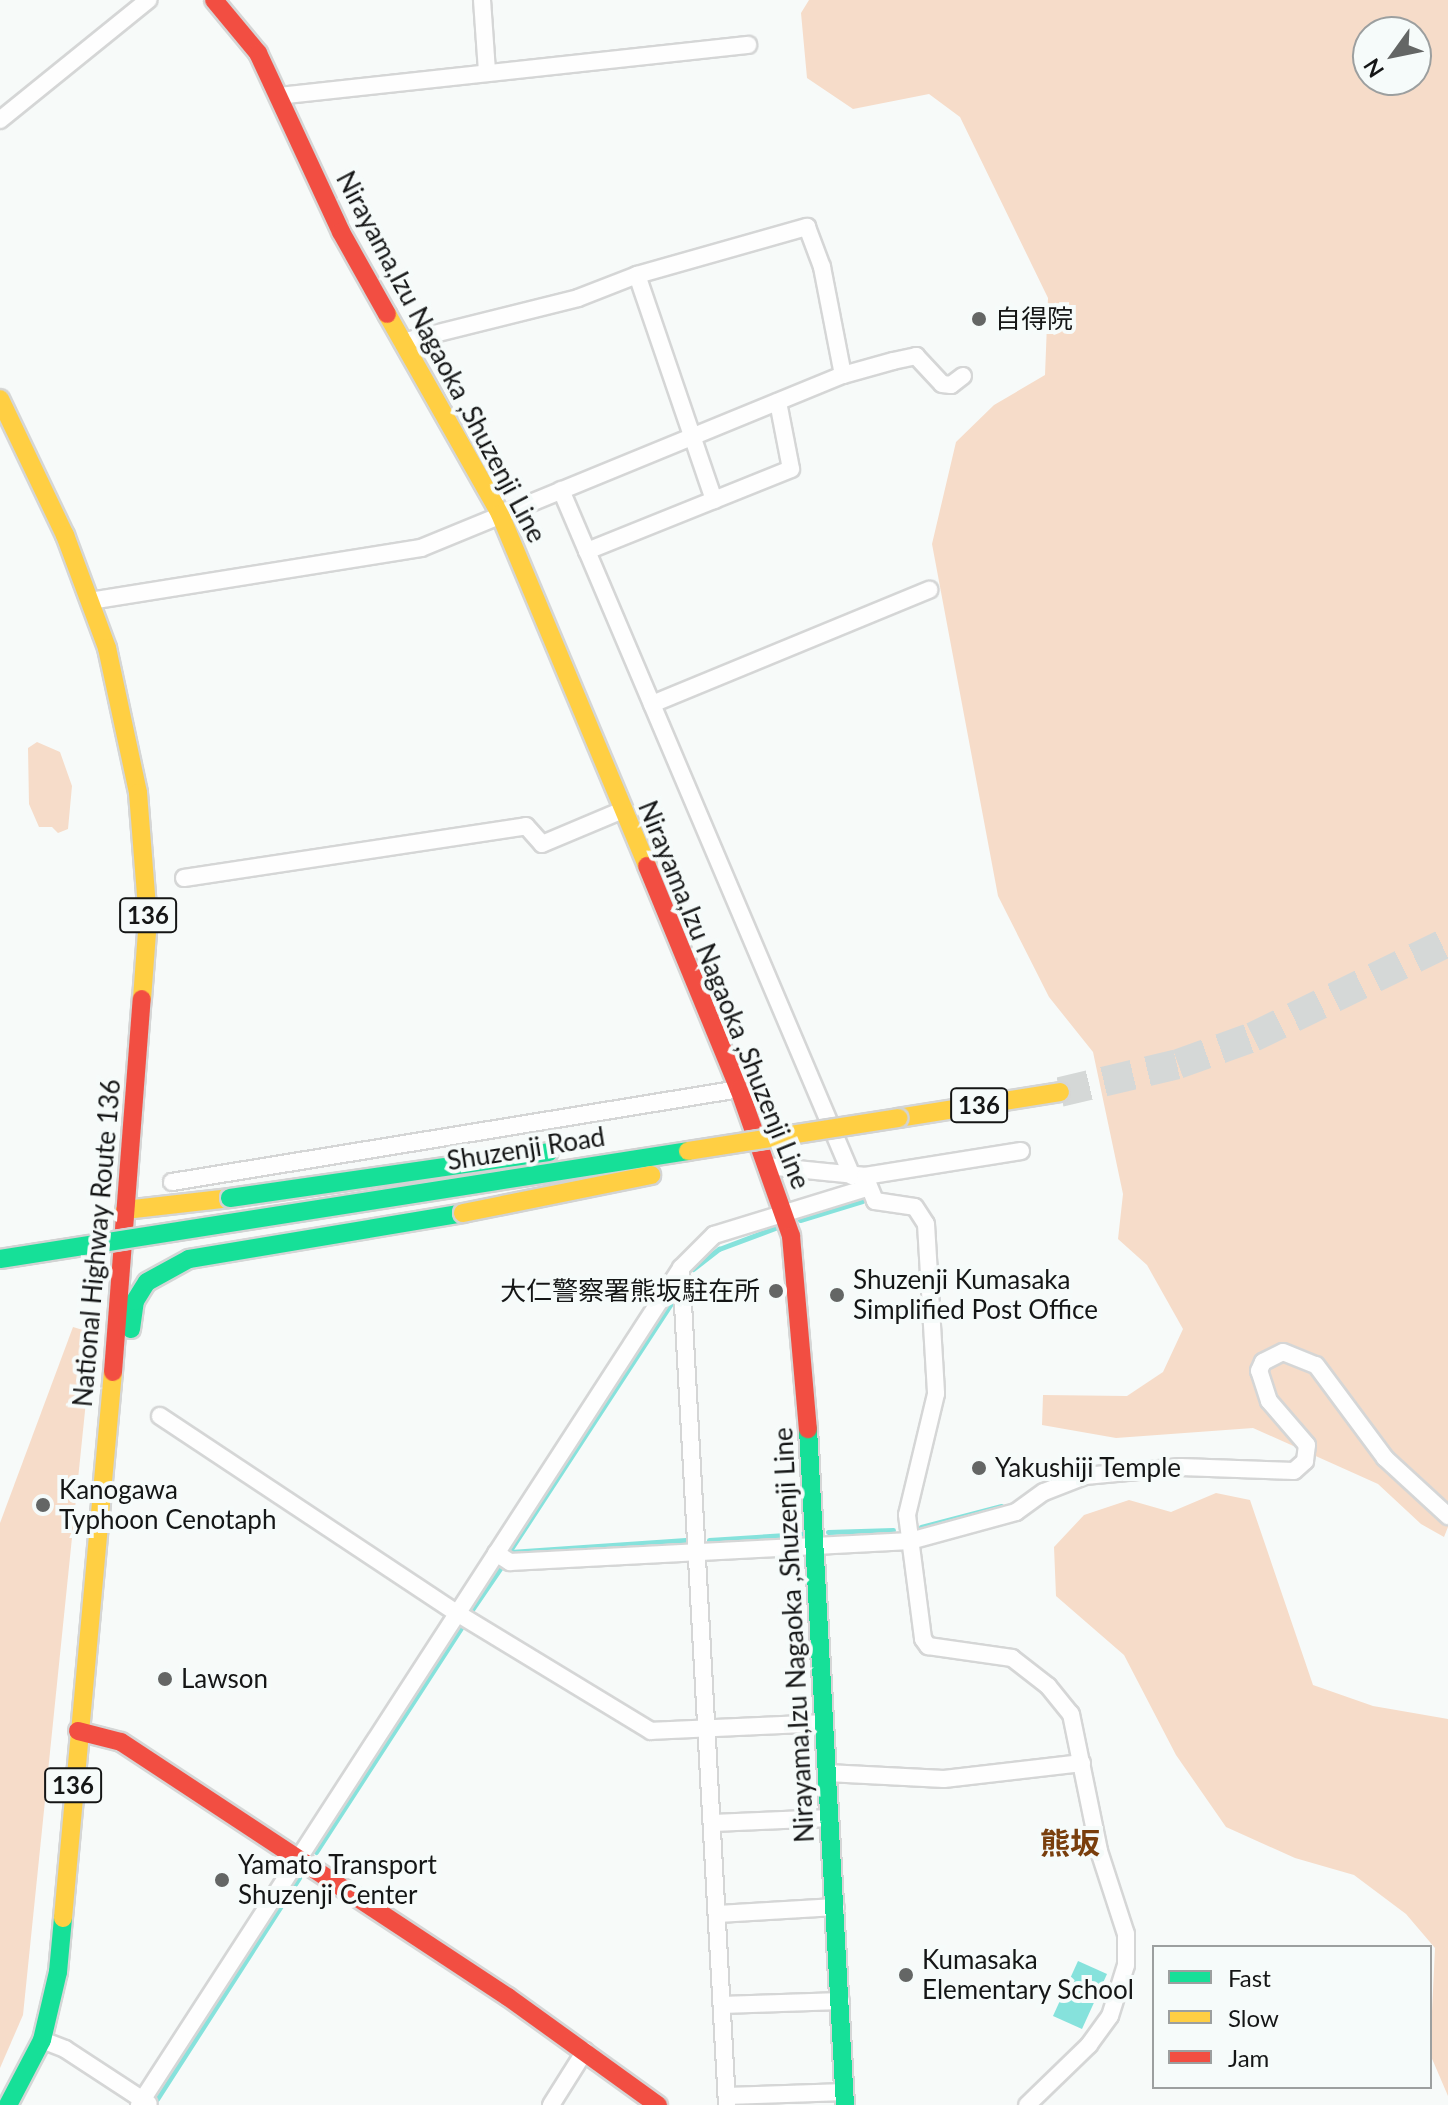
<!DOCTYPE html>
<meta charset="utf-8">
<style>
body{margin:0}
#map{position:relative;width:1448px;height:2105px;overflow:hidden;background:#f7faf9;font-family:Lato,"Noto Sans JP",sans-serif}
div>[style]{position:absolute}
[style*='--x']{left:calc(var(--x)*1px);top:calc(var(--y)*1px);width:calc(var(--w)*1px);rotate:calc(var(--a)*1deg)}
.green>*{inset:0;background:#f6dcc9}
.water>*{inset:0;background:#86e2dc}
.stream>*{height:5px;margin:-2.5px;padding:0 2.5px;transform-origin:2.5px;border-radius:2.5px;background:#86e2dc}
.highway-tunnel>*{height:30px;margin-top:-15px;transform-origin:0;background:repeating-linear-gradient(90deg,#d5d8d7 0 30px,transparent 0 45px)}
.roads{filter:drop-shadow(2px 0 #d5d6d6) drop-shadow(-2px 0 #d5d6d6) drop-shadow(0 2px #d5d6d6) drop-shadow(0 -2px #d5d6d6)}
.street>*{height:16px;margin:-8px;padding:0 8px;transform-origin:8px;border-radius:8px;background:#fefefe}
.fast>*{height:18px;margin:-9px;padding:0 9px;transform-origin:9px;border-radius:9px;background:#16e098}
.slow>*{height:18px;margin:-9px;padding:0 9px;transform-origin:9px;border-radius:9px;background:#ffcf43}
.jam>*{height:18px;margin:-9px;padding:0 9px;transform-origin:9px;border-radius:9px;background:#f24e42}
.bridges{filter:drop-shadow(2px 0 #d2d3d3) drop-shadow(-2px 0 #d2d3d3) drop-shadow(0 2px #d2d3d3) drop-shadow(0 -2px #d2d3d3)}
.fast-bridge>*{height:18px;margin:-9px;padding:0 9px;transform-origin:9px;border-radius:9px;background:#16e098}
.slow-bridge>*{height:18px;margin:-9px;padding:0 9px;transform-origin:9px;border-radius:9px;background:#ffcf43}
.dots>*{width:22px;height:22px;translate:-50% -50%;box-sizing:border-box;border:4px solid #f6fbfa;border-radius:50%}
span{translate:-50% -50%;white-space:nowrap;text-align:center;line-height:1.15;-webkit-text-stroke:8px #f6fbfa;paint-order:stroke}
.shield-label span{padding:2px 6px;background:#f6fbfa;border:2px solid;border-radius:6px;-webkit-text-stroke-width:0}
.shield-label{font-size:24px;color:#151616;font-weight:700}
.poi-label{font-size:26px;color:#151616}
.left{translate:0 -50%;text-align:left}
.right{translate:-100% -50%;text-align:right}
.street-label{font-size:26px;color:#151616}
.quarter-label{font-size:30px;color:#793e0c;font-weight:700}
.legend{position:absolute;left:1152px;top:1945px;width:280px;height:144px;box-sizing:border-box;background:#f6fbfa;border:2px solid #9c9f9f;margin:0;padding:10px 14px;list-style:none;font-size:24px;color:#151616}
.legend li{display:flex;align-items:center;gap:16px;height:40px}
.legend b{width:40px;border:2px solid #9c9f9f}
.north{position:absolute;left:1352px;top:16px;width:80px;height:80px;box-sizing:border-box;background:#f6fbfa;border:2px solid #9c9f9f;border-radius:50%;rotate:237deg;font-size:22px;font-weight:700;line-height:32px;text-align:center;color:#151616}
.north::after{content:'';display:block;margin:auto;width:28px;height:36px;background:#646665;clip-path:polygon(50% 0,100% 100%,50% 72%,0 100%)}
</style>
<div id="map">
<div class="green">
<div style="clip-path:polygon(evenodd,809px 0,1448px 0,1448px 1527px,1444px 1537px,1421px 1524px,1378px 1484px,1253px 1428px,1116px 1438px,1042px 1425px,1043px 1395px,1127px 1396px,1163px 1372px,1183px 1329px,1147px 1265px,1118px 1239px,1123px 1194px,1093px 1052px,1049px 997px,998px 896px,932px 544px,956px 442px,994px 405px,1045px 375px,1048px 298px,960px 117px,929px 94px,853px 109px,807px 78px,801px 13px,809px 0,1368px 32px,1416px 32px,1416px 80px,1368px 80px,1368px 32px)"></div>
<div style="clip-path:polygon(37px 742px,60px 752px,72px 786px,68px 829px,58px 833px,52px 827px,39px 827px,29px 804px,28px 748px)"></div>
<div style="clip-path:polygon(73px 1327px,93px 1333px,23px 2015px,0 2068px,0 1523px)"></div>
<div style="clip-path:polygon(1216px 1493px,1250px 1500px,1313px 1685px,1373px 1706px,1448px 1719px,1448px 2096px,1430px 2054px,1435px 1948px,1406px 1914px,1354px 1875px,1295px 1858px,1226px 1827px,1176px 1755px,1124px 1655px,1056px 1596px,1054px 1547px,1084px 1515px,1129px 1500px,1171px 1512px)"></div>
</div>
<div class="water">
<div style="clip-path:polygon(1078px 1961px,1107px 1974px,1082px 2029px,1053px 2016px)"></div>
</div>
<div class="stream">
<div style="--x:800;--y:1220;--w:65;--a:-17"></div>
<div style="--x:693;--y:1269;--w:33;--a:-38"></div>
<div style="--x:719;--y:1249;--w:60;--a:-20.6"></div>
<div style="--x:921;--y:1527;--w:83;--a:-14.7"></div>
<div style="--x:828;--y:1532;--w:65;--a:-1.8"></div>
<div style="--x:709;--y:1540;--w:93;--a:-3.7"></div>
<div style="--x:509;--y:1552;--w:298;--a:-56.9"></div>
<div style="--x:510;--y:1552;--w:176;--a:-3.9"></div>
<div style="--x:471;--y:1611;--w:53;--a:-55.7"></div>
<div style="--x:316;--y:1852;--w:267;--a:-57.1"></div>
<div style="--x:157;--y:2099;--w:263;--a:-57.3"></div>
</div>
<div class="highway-tunnel">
<div style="--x:1060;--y:1092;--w:121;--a:-13.3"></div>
<div style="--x:1178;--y:1064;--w:80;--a:-19.8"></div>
<div style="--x:1253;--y:1037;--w:217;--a:-26"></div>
</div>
<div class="roads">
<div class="street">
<div style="--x:482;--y:0;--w:72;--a:86"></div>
<div style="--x:278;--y:96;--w:473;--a:-6.2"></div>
<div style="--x:0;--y:120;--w:191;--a:-39"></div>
<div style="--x:637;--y:275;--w:238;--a:71.1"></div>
<div style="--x:402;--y:342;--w:181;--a:-14"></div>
<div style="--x:578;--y:298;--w:63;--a:-21.3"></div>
<div style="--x:637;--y:275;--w:177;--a:-15.8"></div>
<div style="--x:807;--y:227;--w:43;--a:69.4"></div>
<div style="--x:822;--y:267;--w:110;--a:79"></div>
<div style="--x:778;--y:402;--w:68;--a:79"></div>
<div style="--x:791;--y:469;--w:220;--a:158.1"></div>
<div style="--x:587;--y:551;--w:679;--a:67.02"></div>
<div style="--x:561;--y:490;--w:66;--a:66.9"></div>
<div style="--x:90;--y:601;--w:335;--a:-9.1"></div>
<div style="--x:421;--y:548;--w:456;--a:-22.3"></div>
<div style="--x:843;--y:375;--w:52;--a:-15.6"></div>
<div style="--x:893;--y:361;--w:24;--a:-12"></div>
<div style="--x:916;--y:356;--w:38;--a:47"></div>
<div style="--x:942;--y:384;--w:9;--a:6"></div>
<div style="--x:951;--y:385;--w:15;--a:-37"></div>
<div style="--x:652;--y:704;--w:300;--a:-22.4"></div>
<div style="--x:184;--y:878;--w:346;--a:-8.6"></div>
<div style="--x:526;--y:826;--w:24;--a:48"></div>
<div style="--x:542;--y:844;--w:88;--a:-22.8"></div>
<div style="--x:767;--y:1166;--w:99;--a:5.8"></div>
<div style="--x:865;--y:1176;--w:158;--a:-9.1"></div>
<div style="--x:865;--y:1176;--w:27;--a:68"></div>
<div style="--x:875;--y:1201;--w:40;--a:8.5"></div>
<div style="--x:915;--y:1207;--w:20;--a:57"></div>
<div style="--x:926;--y:1224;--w:170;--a:86.6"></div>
<div style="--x:936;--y:1394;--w:124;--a:103.5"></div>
<div style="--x:907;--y:1515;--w:125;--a:82.6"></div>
<div style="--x:923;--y:1639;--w:9;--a:54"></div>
<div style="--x:928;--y:1646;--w:85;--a:8.1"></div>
<div style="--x:1012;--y:1658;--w:46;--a:37.9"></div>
<div style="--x:1048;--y:1686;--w:36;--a:51"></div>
<div style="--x:1071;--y:1714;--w:140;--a:78.4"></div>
<div style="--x:1099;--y:1851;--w:87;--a:72"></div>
<div style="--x:1126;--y:1934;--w:31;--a:90"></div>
<div style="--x:1126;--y:1965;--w:53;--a:107.4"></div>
<div style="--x:1110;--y:2016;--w:36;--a:126"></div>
<div style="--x:1089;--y:2045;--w:86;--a:135.9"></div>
<div style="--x:172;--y:1182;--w:575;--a:-9.31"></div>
<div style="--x:681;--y:1268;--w:838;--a:86.85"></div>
<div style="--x:160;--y:1416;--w:356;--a:33.6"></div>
<div style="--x:457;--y:1613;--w:227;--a:31.3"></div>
<div style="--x:651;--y:1731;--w:173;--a:-2.6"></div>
<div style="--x:496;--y:1553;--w:17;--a:33"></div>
<div style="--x:510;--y:1562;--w:401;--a:-3"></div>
<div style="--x:910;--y:1541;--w:110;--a:-15.3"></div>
<div style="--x:1016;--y:1512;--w:34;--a:-36"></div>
<div style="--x:1044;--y:1492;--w:44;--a:-21.3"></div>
<div style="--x:1085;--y:1476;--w:96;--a:-5.4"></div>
<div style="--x:1181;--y:1467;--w:113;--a:2"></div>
<div style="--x:1294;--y:1471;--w:15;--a:-42"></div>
<div style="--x:1305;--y:1461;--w:16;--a:-83"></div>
<div style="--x:1307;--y:1445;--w:58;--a:-130.8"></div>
<div style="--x:1269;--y:1401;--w:32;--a:-108"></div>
<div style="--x:1259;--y:1371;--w:10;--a:-66"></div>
<div style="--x:1263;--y:1362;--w:22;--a:-27"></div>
<div style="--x:1283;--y:1352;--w:35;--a:22"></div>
<div style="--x:1316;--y:1365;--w:116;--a:53.4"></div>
<div style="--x:1385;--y:1458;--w:86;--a:42.6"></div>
<div style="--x:827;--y:1773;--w:117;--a:2.9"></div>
<div style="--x:944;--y:1779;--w:139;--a:-6.6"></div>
<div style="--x:713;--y:1823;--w:117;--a:-2.4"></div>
<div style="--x:718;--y:1914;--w:118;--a:-3.4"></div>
<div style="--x:722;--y:2005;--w:119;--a:-1.9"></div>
<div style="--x:42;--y:2040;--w:25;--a:21"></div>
<div style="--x:65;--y:2049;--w:100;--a:33.2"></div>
<div style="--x:727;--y:2096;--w:118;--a:-1.9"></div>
<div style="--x:139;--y:2105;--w:997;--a:-57.07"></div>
<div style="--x:681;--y:1268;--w:47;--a:-45"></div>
<div style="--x:714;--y:1235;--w:160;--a:-17.1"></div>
<div style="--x:551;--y:2105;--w:64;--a:-57.8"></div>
</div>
<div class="fast">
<div style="--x:131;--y:1329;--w:28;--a:-82"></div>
<div style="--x:135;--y:1301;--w:22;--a:-58"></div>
<div style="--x:147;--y:1282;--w:48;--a:-28.7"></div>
<div style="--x:189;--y:1259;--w:278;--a:-9.5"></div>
<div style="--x:808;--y:1429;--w:677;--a:86.87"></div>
<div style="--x:8;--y:2105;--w:73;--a:-62.4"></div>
<div style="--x:42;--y:2040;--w:70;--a:-76.8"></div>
<div style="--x:58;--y:1972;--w:54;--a:-84.7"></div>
</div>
<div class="slow">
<div style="--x:387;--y:314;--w:230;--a:60.5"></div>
<div style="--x:500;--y:514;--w:381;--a:67.3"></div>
<div style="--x:0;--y:399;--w:151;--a:64.5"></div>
<div style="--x:65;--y:535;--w:121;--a:69.6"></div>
<div style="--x:107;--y:648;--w:148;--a:77.9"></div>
<div style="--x:138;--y:793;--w:126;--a:85.5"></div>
<div style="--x:148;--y:919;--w:80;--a:94.3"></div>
<div style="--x:898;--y:1118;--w:164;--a:-9.1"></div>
<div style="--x:125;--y:1210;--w:106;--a:-6.5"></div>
<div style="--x:63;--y:1918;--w:548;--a:-84.77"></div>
</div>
<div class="jam">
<div style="--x:214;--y:0;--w:69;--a:50.3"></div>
<div style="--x:258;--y:53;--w:197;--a:65.1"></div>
<div style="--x:341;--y:232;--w:94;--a:60.7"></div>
<div style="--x:647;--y:866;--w:241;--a:67.6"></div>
<div style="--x:739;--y:1089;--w:156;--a:70.5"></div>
<div style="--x:791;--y:1236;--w:194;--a:85"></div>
<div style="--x:113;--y:1372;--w:374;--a:-85.6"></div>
<div style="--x:78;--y:1731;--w:44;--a:14.3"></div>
<div style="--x:121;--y:1742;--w:463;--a:33.4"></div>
<div style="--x:508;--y:1997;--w:185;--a:35.8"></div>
</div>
</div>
<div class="bridges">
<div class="fast-bridge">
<div style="--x:230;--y:1198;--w:322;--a:-8.2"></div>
<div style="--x:0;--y:1259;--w:696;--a:-8.92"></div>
</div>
<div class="slow-bridge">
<div style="--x:688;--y:1151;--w:213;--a:-8.9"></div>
<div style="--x:463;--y:1213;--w:192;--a:-11.4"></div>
</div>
</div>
<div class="dots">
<div style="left:979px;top:319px;background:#646665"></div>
<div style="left:776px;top:1291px;background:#646665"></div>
<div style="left:837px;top:1295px;background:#646665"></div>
<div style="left:979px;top:1468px;background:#646665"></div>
<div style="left:43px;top:1505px;background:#646665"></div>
<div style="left:165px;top:1679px;background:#646665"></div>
<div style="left:222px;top:1880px;background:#646665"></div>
<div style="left:906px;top:1975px;background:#646665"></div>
</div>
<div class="shield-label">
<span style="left:148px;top:915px">136</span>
<span style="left:979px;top:1105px">136</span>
<span style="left:73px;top:1785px">136</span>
</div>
<div class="poi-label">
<span class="left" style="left:995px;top:319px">自得院</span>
<span class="left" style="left:853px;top:1295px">Shuzenji Kumasaka<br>Simplified Post Office</span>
<span class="right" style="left:760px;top:1291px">大仁警察署熊坂駐在所</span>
<span class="left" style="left:995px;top:1468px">Yakushiji Temple</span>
<span class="left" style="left:59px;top:1505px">Kanogawa<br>Typhoon Cenotaph</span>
<span class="left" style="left:181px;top:1679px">Lawson</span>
<span class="left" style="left:238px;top:1880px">Yamato Transport<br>Shuzenji Center</span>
<span class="left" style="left:922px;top:1975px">Kumasaka<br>Elementary School</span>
</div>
<div class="street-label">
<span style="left:441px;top:357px;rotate:62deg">Nirayama,Izu Nagaoka ,Shuzenji Line</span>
<span style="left:724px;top:995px;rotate:68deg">Nirayama,Izu Nagaoka ,Shuzenji Line</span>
<span style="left:526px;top:1149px;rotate:-9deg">Shuzenji Road</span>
<span style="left:97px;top:1243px;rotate:-85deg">National Highway Route 136</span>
<span style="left:794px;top:1635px;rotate:-93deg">Nirayama,Izu Nagaoka ,Shuzenji Line</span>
</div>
<div class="quarter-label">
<span style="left:1070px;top:1842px">熊坂</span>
</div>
<ul class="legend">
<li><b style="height:10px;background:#16e098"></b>Fast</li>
<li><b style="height:10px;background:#ffcf43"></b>Slow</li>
<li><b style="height:10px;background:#f24e42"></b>Jam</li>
</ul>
<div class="north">N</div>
</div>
